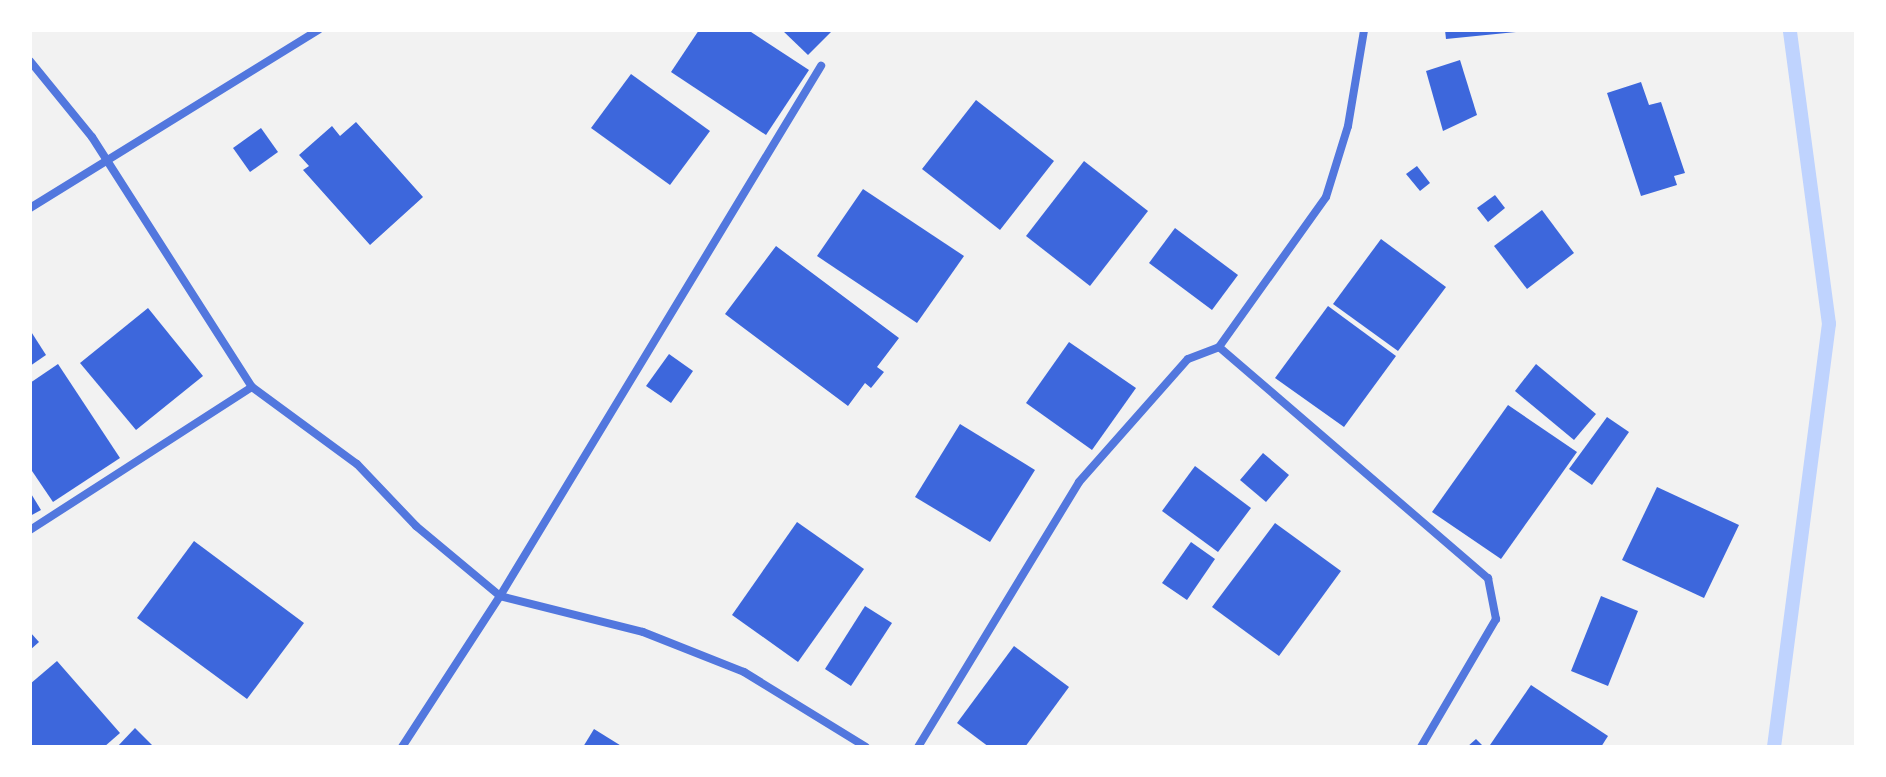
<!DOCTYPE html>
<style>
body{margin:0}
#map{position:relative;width:1886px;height:777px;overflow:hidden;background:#f2f2f2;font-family:"Playfair Display",serif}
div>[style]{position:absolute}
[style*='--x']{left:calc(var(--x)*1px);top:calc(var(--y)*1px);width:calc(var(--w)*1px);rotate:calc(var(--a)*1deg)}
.stream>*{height:14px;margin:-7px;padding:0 7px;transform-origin:7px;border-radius:7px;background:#bfd3fe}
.building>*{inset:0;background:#3d67dc}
.minor>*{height:8px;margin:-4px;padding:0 4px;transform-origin:4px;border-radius:4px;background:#5277de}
span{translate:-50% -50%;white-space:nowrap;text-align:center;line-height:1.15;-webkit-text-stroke:6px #fff;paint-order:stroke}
.frame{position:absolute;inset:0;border:32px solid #fff;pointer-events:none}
</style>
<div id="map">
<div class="stream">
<div style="--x:1774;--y:747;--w:427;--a:-82.6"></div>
<div style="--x:1829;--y:324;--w:297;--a:-97.6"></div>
</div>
<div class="building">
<div style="clip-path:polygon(699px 30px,748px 30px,809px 70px,766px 135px,671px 72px)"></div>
<div style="clip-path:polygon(782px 30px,833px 30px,808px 55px)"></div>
<div style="clip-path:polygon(1445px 30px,1516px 30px,1516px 32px,1446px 39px)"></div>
<div style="clip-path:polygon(1460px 60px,1477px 115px,1443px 131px,1426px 71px)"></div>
<div style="clip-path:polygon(631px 74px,710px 131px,670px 185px,591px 128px)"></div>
<div style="clip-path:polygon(1641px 82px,1649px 105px,1661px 102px,1685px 173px,1674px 176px,1677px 185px,1641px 196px,1607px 93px)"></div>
<div style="clip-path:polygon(976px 100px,1054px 161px,1000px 230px,922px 169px)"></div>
<div style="clip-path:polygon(356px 122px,423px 197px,370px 245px,303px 170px,309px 166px,299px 155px,332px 126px,340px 136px)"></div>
<div style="clip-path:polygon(261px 128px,278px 152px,250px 172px,233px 148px)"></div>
<div style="clip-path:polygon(1084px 161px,1148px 211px,1090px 286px,1026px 236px)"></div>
<div style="clip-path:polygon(1417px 166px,1430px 183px,1420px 191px,1406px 174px)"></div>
<div style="clip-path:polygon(863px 189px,964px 256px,917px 323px,817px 256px)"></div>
<div style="clip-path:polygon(1495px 195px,1505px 208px,1488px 222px,1477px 208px)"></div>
<div style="clip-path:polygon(1542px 210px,1574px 253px,1527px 289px,1494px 246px)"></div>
<div style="clip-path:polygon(1175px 228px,1238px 275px,1212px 310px,1149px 263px)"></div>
<div style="clip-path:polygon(1381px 239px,1446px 287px,1398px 351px,1333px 304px)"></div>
<div style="clip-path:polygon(776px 246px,899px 338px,877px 367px,884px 372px,871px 388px,865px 383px,848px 406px,725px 314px)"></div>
<div style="clip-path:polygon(1328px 306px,1396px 356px,1344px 427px,1275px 378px)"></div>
<div style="clip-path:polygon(148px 308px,203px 376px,136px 430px,80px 363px)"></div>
<div style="clip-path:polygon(30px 330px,46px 355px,30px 366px)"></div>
<div style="clip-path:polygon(1069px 342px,1136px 388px,1092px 450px,1026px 403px)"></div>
<div style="clip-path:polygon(669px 354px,693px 371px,671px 403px,646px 386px)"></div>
<div style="clip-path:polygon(58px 364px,120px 458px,53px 502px,30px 468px,30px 383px)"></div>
<div style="clip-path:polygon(1536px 364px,1596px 414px,1574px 440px,1515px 391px)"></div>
<div style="clip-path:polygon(1508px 405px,1577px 452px,1501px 559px,1432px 512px)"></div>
<div style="clip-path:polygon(1607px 417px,1629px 432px,1592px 485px,1569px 469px)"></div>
<div style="clip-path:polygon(960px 424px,1035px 470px,990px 542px,915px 497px)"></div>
<div style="clip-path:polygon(1263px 453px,1289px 475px,1266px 502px,1240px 480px)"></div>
<div style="clip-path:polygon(1195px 466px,1251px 508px,1218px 552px,1162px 511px)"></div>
<div style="clip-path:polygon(1657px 487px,1739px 525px,1704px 598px,1622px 560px)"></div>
<div style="clip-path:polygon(30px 492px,41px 510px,30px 516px)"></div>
<div style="clip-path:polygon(797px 522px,864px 569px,798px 662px,732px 615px)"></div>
<div style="clip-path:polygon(1275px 523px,1341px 571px,1279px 656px,1212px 607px)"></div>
<div style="clip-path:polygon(194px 541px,304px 623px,247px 699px,137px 618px)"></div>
<div style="clip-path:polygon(1191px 542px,1215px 559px,1187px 600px,1162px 583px)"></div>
<div style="clip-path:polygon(1601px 596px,1638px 611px,1608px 686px,1571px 671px)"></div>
<div style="clip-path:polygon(865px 606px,892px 623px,851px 686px,825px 669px)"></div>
<div style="clip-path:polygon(30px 632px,39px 642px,30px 650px)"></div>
<div style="clip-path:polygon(1014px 646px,1069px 687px,1025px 747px,989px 747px,957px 723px)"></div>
<div style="clip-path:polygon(57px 661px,120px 733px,104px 747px,30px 747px,30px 684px)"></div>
<div style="clip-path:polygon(1531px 685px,1608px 736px,1601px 747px,1490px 745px)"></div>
<div style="clip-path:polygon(135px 728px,154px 747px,117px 747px)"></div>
<div style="clip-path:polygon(594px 729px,623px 747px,583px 747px)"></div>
<div style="clip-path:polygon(1476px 739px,1484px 747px,1467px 747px)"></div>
</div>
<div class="minor">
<div style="--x:30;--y:61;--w:98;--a:50.8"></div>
<div style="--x:92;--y:137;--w:297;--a:57.4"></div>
<div style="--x:252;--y:387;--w:130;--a:36.3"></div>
<div style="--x:357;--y:464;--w:86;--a:46.4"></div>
<div style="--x:416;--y:526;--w:109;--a:39.8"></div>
<div style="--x:500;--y:596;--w:147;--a:14.1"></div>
<div style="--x:643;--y:632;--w:109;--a:21.6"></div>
<div style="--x:744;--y:672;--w:143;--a:31.6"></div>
<div style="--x:30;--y:208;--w:339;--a:-31.7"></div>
<div style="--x:1219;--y:347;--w:355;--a:40.7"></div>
<div style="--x:1488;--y:578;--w:42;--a:79"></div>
<div style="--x:1496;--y:619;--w:148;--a:120.4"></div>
<div style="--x:30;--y:530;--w:264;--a:-32.8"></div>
<div style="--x:402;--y:747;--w:180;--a:-57"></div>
<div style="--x:500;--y:596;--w:620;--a:-58.8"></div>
<div style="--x:918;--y:747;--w:310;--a:-58.7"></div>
<div style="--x:1079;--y:482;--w:164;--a:-48.5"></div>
<div style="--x:1188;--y:359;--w:33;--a:-21"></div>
<div style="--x:1219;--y:347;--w:184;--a:-54.5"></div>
<div style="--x:1326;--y:197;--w:74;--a:-72.8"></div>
<div style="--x:1348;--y:126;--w:97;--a:-80.5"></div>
</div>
<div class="frame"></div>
</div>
